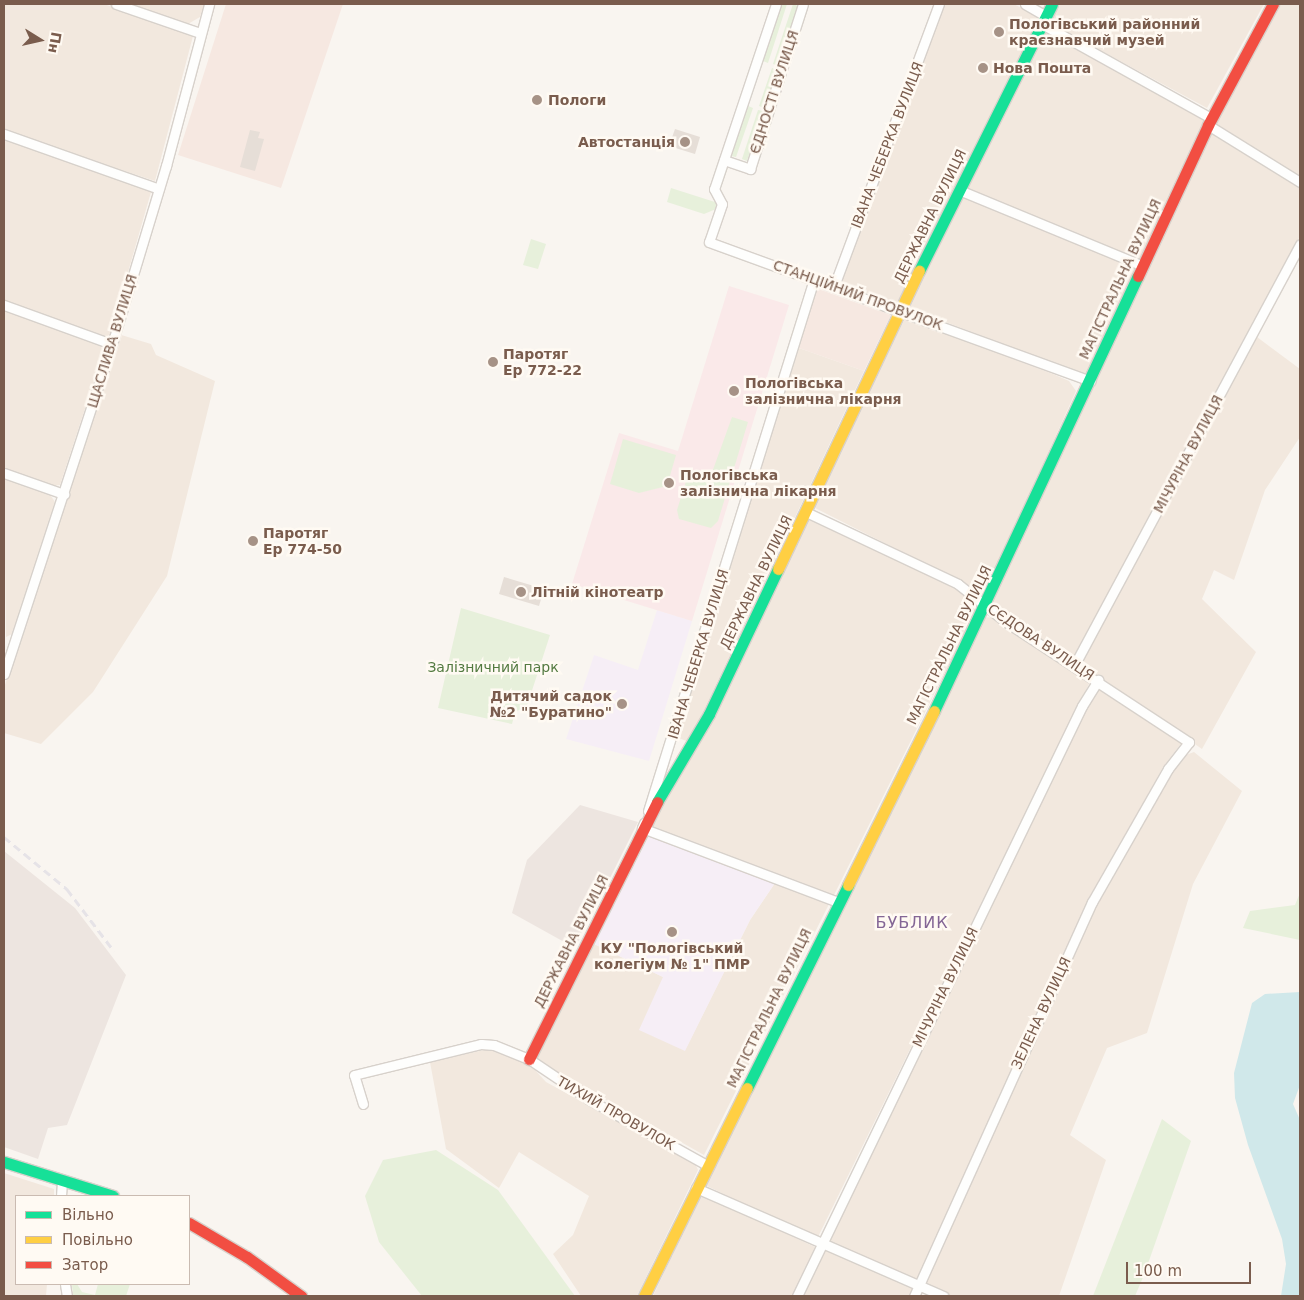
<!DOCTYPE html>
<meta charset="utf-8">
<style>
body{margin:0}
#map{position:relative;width:1304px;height:1300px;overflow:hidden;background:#f9f5f0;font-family:"DejaVu Sans",sans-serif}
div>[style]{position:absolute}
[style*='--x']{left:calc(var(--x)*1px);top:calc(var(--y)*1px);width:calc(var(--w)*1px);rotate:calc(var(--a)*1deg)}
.residential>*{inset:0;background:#f2e8de}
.commercial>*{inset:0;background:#f6e8e1}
.industrial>*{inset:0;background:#ede5e0}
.education>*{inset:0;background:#f6eef6}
.medical>*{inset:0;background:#fae9e9}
.green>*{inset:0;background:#e7f0db}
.water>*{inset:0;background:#d0e8ea}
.building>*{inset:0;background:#e6ded7}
.roads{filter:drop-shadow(1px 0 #d7d1cb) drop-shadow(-1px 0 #d7d1cb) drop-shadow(0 1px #d7d1cb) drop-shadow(0 -1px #d7d1cb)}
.street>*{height:9px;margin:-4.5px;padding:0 4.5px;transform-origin:4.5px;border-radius:4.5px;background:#fefefd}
.fast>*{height:11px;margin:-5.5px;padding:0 5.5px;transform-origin:5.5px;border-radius:5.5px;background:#16e098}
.slow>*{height:11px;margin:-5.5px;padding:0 5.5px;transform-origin:5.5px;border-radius:5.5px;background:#ffcf43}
.jam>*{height:11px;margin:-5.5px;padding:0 5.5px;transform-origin:5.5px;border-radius:5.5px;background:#f24e42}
.rail>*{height:2.5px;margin-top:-1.25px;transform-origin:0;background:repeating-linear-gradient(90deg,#e6e3e7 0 8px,transparent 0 13px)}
.dots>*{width:14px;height:14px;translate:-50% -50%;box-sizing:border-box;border:2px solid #fffaf3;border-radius:50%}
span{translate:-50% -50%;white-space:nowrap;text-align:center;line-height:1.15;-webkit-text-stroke:5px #fffaf3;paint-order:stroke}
.poi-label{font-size:14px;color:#7a5c4d;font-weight:700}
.left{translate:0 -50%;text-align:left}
.right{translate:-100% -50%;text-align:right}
.street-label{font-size:14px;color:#7a5c4d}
.park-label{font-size:14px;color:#537a41}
.quarter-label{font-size:16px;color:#846695;letter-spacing:1px}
.frame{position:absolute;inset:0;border:5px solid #7a5c4d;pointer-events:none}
.legend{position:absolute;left:15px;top:1195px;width:175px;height:90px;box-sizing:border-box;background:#fffaf3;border:1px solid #cabbb1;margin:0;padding:6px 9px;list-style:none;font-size:15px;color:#7a5c4d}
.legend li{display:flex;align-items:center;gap:10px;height:25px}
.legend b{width:25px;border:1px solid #cabbb1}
.north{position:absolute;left:15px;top:15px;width:50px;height:50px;-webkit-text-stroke:4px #fffaf3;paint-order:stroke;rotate:100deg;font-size:14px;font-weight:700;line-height:20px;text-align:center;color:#7a5c4d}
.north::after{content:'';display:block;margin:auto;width:18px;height:22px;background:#7a5c4d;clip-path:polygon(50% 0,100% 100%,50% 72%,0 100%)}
.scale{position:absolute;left:1126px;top:1262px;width:125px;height:22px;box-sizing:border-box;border:2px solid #7a5c4d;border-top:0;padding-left:6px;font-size:15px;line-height:18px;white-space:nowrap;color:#7a5c4d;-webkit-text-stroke:4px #fffaf3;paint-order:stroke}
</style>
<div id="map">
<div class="residential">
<div style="clip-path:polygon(4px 4px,104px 4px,193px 36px,155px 181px,4px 131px)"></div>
<div style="clip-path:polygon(130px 4px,204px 4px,200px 17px,188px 24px)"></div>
<div style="clip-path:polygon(945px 4px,1014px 4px,1039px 18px,898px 305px,837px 282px)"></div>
<div style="clip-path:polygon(1058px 4px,1264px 4px,1207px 108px,1048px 22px)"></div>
<div style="clip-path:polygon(1278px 4px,1300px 4px,1300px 180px,1213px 124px)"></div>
<div style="clip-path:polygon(1044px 30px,1205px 121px,1140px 262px,966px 188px)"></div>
<div style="clip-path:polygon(1217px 134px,1300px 186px,1300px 236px,1076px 656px,1069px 660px,994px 611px,990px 602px,1208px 136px)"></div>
<div style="clip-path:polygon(4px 139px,151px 192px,110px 335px,103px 338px,4px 302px)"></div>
<div style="clip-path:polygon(964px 195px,1137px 267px,1088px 376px,906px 307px)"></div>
<div style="clip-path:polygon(4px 310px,99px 344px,104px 351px,60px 485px,52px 486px,4px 469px)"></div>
<div style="clip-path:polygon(905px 318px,1053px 374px,1069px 381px,1076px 391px,983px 597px,958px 580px,813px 507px)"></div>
<div style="clip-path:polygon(118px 334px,151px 344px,156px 355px,215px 381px,167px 576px,93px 692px,41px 744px,4px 733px,4px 688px)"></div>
<div style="clip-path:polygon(1257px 337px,1300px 369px,1300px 437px,1265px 490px,1234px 580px,1214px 570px,1202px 599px,1256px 652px,1202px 749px,1080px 665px,1079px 660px,1251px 340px)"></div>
<div style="clip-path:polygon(799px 348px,864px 371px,689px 742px,676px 737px)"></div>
<div style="clip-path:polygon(4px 477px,49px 493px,55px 502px,12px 634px,6px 637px)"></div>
<div style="clip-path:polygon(812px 519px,956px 589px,978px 606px,833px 897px,647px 827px,806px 520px)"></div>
<div style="clip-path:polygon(982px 617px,998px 618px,1085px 674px,1089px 684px,817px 1239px,705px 1185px)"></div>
<div style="clip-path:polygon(1099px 686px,1183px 741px,1163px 767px,1114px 856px,917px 1283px,824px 1244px,1084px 706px)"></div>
<div style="clip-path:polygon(1194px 752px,1242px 791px,1193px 884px,1147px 1033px,1107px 1048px,1070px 1135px,1106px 1160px,1059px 1296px,951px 1296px,923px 1284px,1092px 905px,1178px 758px)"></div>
<div style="clip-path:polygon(775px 883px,829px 904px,704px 1155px,539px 1062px,536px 1057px,594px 944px,663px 977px,685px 1050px,750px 920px)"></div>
<div style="clip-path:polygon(484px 1050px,503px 1052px,535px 1070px,546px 1082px,695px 1163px,698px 1170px,637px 1296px,581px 1296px,553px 1254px,573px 1235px,589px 1196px,519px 1152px,499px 1188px,446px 1149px,430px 1062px)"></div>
<div style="clip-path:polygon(4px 1173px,54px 1189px,54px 1196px,16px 1196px,16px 1284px,47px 1284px,46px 1296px,4px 1296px)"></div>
<div style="clip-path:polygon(701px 1194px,815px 1247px,793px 1296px,653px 1296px)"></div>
<div style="clip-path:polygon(823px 1249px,914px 1288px,910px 1296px,801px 1296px)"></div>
</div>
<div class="commercial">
<div style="clip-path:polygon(226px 4px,343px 4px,281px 188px,178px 155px)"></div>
<div style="clip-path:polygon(817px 288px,891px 315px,864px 371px,799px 348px)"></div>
</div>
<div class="industrial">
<div style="clip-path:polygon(580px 805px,638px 822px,575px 948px,512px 913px,527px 860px)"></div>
<div style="clip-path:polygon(4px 851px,75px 908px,126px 975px,67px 1125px,48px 1128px,38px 1159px,4px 1147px)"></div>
</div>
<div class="education">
<div style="clip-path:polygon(657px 610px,692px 621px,649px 761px,566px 739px,594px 655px,638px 670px)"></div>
<div style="clip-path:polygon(649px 836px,775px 883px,750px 920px,685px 1051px,639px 1030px,663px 977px,594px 944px)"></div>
</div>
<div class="medical">
<div style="clip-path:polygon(729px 286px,789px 305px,692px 621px,572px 584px,619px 433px,678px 451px)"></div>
</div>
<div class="green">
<div style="clip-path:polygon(782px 4px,787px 4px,768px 63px,763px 61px)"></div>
<div style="clip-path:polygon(793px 4px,798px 6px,778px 66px,773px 64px)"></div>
<div style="clip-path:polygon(772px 68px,777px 70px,764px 108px,759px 106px)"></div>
<div style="clip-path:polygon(748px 106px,753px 108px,736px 157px,731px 156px)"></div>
<div style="clip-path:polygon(758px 110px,763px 111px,747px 161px,742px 159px)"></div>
<div style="clip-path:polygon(671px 188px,718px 203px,716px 209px,704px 214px,667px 202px)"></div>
<div style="clip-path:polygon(531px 239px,546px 244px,538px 269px,523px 265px)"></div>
<div style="clip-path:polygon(732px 417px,748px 422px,718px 521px,711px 528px,679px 519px,677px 510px,687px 478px,691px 474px,710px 478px)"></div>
<div style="clip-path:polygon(623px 439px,676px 455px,667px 486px,639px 493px,610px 484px)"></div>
<div style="clip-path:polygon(461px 608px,550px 635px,527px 706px,515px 712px,512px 724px,438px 708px)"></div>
<div style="clip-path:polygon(1300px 893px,1300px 940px,1243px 928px,1250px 911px,1295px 905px)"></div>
<div style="clip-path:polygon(1162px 1119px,1191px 1141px,1144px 1275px,1135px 1296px,1093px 1296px)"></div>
<div style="clip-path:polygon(436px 1150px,498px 1190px,575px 1296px,422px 1296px,379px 1242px,365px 1196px,383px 1160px)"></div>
<div style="clip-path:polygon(72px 1284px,77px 1284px,82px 1292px,95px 1295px,98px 1284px,130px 1284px,126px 1296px,73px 1296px)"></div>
</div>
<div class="water">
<div style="clip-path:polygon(1300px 992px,1300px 1085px,1293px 1104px,1300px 1120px,1300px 1296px,1281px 1296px,1286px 1264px,1282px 1239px,1248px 1145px,1235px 1098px,1234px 1073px,1252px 1003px,1265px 994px)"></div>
</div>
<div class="building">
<div style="clip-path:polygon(675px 129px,700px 137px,695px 154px,669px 146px)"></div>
<div style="clip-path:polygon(250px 130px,260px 132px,258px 138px,264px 139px,255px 171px,240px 167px)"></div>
<div style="clip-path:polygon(504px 577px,544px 589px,539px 606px,499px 594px)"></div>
</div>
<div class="roads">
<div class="street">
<div style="--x:116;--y:4;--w:89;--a:19"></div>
<div style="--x:776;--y:4;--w:195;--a:108.5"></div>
<div style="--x:714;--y:189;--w:17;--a:62"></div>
<div style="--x:722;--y:204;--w:40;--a:108.9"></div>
<div style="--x:709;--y:242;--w:406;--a:20"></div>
<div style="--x:1025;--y:4;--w:24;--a:30"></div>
<div style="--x:1042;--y:24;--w:193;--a:29.1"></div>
<div style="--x:1208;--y:125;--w:108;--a:31.8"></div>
<div style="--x:4;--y:134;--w:164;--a:19.5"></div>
<div style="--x:724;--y:160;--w:28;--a:19"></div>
<div style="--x:750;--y:169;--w:173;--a:-72.2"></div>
<div style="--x:959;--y:190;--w:199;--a:22.4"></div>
<div style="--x:834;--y:286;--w:301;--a:-69.6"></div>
<div style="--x:4;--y:305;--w:115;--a:19.9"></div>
<div style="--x:4;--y:473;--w:64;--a:19.3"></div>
<div style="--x:806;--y:512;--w:168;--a:25.3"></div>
<div style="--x:958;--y:584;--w:61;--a:38.4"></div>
<div style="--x:1006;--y:622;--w:219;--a:33.3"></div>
<div style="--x:1189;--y:742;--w:34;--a:128"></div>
<div style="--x:1168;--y:769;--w:153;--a:119.7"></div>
<div style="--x:1092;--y:902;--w:432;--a:114.3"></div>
<div style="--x:1075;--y:664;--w:476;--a:-61.8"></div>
<div style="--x:4;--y:674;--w:354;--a:-71.9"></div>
<div style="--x:114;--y:338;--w:180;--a:-73.2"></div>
<div style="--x:166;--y:166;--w:168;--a:-75.1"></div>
<div style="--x:648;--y:811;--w:557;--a:-72.67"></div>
<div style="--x:644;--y:823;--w:5;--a:112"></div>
<div style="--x:642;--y:828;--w:210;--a:20.7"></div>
<div style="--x:363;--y:1104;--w:30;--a:-107"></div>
<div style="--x:354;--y:1075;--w:131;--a:-13.7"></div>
<div style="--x:481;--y:1044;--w:13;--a:4"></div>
<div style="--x:494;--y:1045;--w:38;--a:22"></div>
<div style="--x:529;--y:1059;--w:73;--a:33.9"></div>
<div style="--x:590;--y:1100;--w:134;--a:29.1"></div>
<div style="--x:696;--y:1188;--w:270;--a:23.6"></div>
<div style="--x:61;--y:1196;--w:16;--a:-86"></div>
<div style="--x:65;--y:1284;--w:12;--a:81"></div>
<div style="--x:797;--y:1296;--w:655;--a:-64.22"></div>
<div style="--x:1082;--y:706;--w:31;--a:-58"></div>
</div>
<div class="fast">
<div style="--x:919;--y:271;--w:298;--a:-63.5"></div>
<div style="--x:934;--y:711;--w:480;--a:-64.9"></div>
<div style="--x:657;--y:802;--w:102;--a:-59.4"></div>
<div style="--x:709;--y:714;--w:161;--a:-64.6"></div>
<div style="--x:747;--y:1088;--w:227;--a:-63.5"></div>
<div style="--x:4;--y:1162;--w:114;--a:17.3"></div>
</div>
<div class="slow">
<div style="--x:778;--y:569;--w:330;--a:-64.7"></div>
<div style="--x:848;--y:885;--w:194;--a:-63.7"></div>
<div style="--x:644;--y:1296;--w:232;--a:-63.7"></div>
</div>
<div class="jam">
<div style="--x:1138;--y:276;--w:166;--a:-65.1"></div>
<div style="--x:1208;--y:125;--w:137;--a:-61.8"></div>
<div style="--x:529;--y:1059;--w:287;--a:-63.5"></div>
<div style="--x:189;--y:1223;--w:67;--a:30.4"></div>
<div style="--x:247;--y:1257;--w:67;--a:35.8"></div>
</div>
</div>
<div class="rail">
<div style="--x:4;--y:837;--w:82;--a:39.5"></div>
<div style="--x:67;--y:889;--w:78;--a:52.8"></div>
</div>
<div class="dots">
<div style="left:999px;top:32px;background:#a69286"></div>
<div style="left:983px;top:68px;background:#a69286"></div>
<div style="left:537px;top:100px;background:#a69286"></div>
<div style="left:685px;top:142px;background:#a69286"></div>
<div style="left:493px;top:362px;background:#a69286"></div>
<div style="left:734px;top:391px;background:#a69286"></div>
<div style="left:669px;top:483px;background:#a69286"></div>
<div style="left:253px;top:541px;background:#a69286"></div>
<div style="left:521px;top:592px;background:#a69286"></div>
<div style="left:622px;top:704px;background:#a69286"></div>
<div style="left:672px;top:932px;background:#a69286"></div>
</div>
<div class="poi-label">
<span class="left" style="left:1009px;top:32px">Пологівський районний<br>краєзнавчий музей</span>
<span class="left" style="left:993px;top:68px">Нова Пошта</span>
<span class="left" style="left:548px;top:100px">Пологи</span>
<span class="right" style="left:675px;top:142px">Автостанція</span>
<span class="left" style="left:503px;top:362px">Паротяг<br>Ер 772-22</span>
<span class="left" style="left:745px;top:391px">Пологiвська<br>залiзнична лiкарня</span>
<span class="left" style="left:680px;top:483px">Пологівська<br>залізнична лікарня</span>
<span class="left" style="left:263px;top:541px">Паротяг<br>Ер 774-50</span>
<span class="left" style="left:531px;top:592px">Літній кінотеатр</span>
<span class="right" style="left:612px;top:704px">Дитячий садок<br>№2 "Буратино"</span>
<span style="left:672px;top:956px">КУ "Пологівський<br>колегіум № 1" ПМР</span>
</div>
<div class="street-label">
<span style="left:774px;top:92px;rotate:-72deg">ЄДНОСТІ ВУЛИЦЯ</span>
<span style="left:887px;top:145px;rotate:-69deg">ІВАНА ЧЕБЕРКА ВУЛИЦЯ</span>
<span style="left:930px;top:216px;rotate:-64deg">ДЕРЖАВНА ВУЛИЦЯ</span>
<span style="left:1120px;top:279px;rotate:-65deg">МАГІСТРАЛЬНА ВУЛИЦЯ</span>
<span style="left:858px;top:295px;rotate:20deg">СТАНЦІЙНИЙ ПРОВУЛОК</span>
<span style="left:112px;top:341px;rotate:-73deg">ЩАСЛИВА ВУЛИЦЯ</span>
<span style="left:1188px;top:454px;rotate:-62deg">МІЧУРІНА ВУЛИЦЯ</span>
<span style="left:756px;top:582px;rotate:-64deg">ДЕРЖАВНА ВУЛИЦЯ</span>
<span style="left:1041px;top:642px;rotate:34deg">СЄДОВА ВУЛИЦЯ</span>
<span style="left:949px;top:645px;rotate:-64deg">МАГІСТРАЛЬНА ВУЛИЦЯ</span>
<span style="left:698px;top:654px;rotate:-73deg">ІВАНА ЧЕБЕРКА ВУЛИЦЯ</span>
<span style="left:571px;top:941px;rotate:-63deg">ДЕРЖАВНА ВУЛИЦЯ</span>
<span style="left:945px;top:987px;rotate:-64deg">МІЧУРІНА ВУЛИЦЯ</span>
<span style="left:769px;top:1008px;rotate:-64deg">МАГІСТРАЛЬНА ВУЛИЦЯ</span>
<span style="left:1041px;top:1013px;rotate:-65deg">ЗЕЛЕНА ВУЛИЦЯ</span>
<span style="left:616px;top:1113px;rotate:30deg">ТИХИЙ ПРОВУЛОК</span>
</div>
<div class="park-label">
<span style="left:493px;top:667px">Залізничний парк</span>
</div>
<div class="quarter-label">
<span style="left:912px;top:923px">БУБЛИК</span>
</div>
<div class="frame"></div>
<ul class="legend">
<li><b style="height:6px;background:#16e098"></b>Вільно</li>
<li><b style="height:6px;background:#ffcf43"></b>Повільно</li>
<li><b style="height:6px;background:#f24e42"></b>Затор</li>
</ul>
<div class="north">Пн</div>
<div class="scale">100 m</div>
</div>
